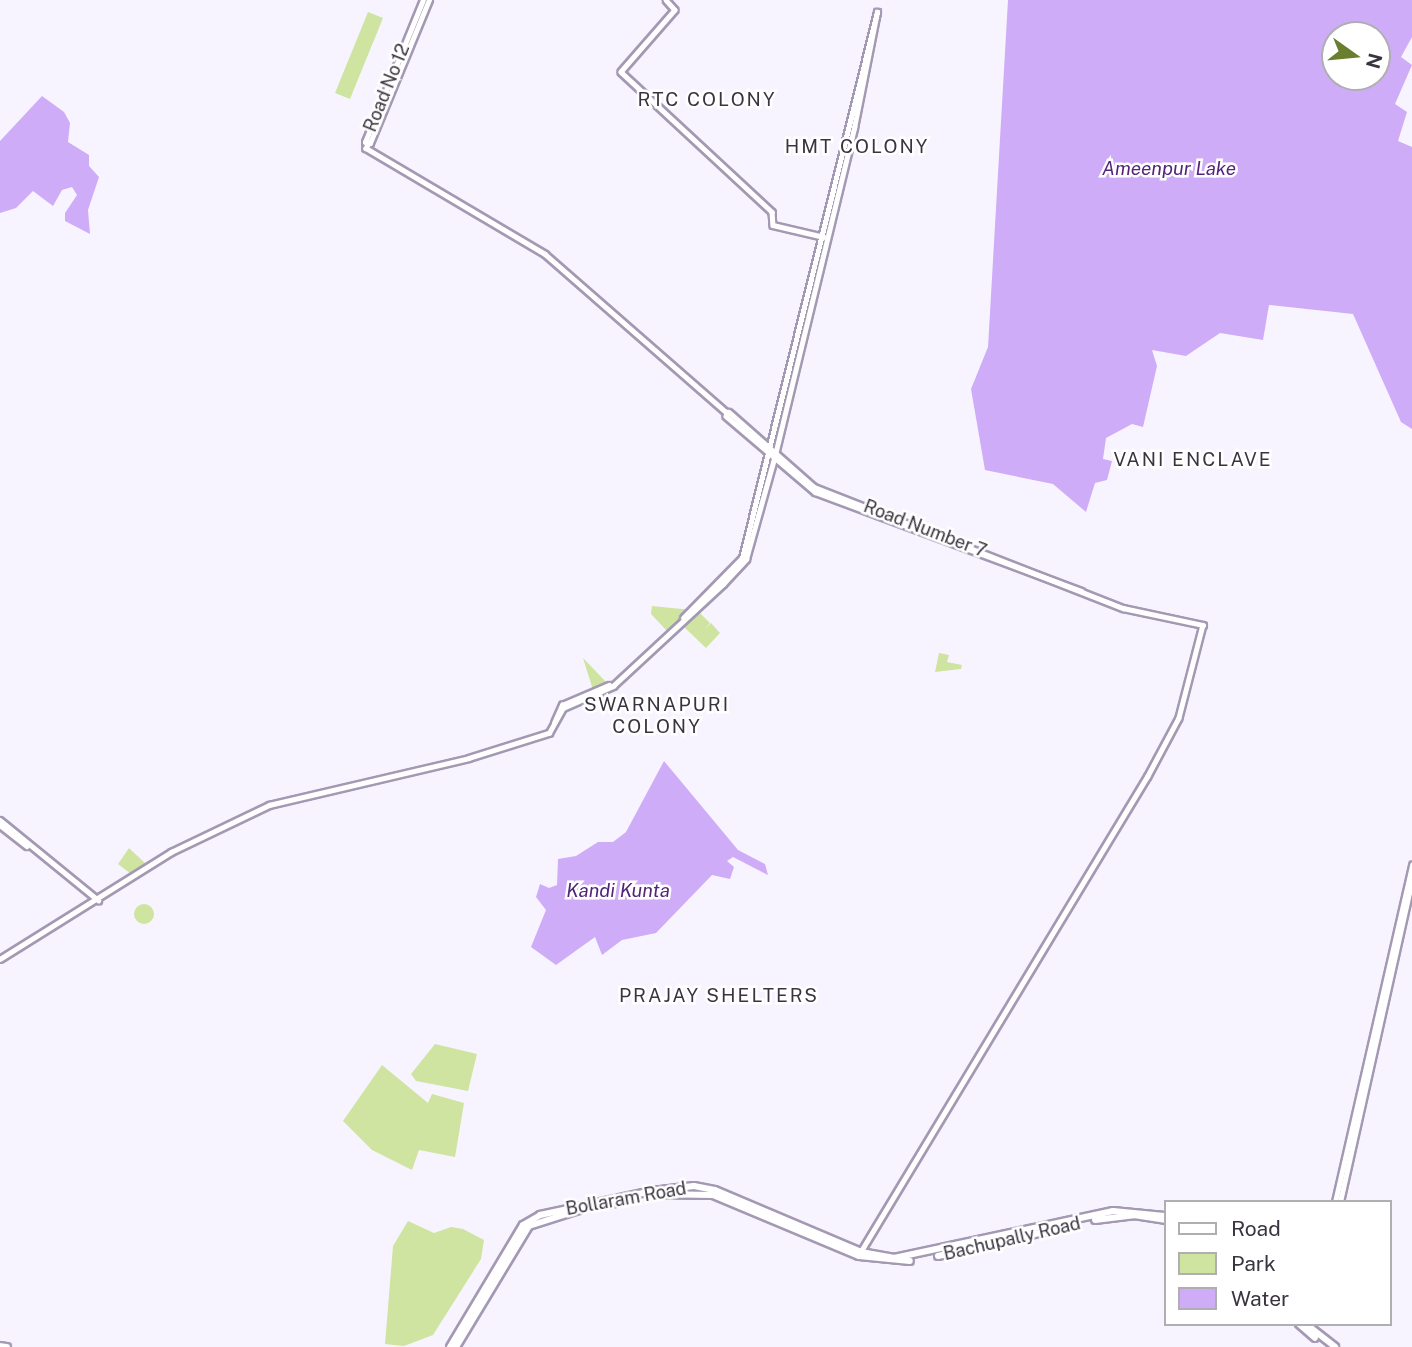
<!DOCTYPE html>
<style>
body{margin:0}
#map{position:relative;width:1412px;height:1347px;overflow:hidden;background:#f8f4ff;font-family:"Public Sans",sans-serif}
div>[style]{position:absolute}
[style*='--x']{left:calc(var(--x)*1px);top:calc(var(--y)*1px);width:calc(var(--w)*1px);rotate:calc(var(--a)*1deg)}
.green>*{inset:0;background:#cee4a0}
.round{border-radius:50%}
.water>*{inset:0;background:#ceacf7}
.roads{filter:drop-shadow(2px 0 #a499b3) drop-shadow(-2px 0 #a499b3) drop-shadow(0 2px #a499b3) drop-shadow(0 -2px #a499b3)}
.tertiary>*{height:4.5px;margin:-2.25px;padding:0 2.25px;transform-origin:2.25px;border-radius:2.25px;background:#fff}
.primary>*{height:6px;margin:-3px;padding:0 3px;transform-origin:3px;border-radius:3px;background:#fff}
span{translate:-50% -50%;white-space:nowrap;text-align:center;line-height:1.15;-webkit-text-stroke:5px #fff;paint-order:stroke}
.street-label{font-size:18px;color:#39343f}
.neighbourhood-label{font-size:19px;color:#39343f;letter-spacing:2px}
.water-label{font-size:19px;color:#52247a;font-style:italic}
.legend{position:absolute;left:1164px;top:1200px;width:228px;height:126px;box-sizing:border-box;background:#fff;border:2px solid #b0aeb2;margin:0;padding:9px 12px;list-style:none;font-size:21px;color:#39343f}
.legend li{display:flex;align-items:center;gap:14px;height:35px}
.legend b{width:35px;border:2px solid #b0aeb2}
.north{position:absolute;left:1321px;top:21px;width:70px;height:70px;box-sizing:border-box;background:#fff;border:2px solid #b0aeb2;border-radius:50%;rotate:105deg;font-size:19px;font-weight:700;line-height:28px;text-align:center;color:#39343f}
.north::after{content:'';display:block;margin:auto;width:24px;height:32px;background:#697e2f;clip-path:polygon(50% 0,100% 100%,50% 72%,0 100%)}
</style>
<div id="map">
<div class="green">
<div style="clip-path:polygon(368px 12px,383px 18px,350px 99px,335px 93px)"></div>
<div style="clip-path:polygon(652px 606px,692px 610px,667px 631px,651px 614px)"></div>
<div style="clip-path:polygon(699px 612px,710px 623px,705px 629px,711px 623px,720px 633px,706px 648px,684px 627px)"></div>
<div style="clip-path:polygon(939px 653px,949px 655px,947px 662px,962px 665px,961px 669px,935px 672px)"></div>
<div style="clip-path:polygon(583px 658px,608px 684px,593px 690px)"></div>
<div style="clip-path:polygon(129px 848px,145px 863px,131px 874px,118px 864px)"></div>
<div class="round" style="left:134px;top:904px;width:20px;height:20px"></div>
<div style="clip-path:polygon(435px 1044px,477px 1054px,468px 1091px,416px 1081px,411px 1074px)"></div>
<div style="clip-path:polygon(382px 1065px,428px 1103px,432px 1094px,464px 1103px,455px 1157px,419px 1150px,412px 1170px,372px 1150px,343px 1121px)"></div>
<div style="clip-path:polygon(408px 1221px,434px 1233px,451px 1227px,463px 1229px,484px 1240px,481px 1259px,433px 1335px,404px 1346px,385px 1344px,393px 1246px)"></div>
</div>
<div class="water">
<div style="clip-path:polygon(evenodd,1008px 0,1412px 0,1412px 37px,1401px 57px,1412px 65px,1395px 104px,1407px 112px,1398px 141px,1412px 147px,1412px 429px,1401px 422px,1353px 314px,1269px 305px,1263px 340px,1220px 333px,1186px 356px,1152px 350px,1157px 366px,1143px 427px,1132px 424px,1106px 438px,1103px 459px,1112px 461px,1107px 480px,1095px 483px,1086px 512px,1053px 484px,985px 470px,971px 389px,988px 347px,1008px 0,1377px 35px,1377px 77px,1335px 77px,1335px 35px,1377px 35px)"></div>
<div style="clip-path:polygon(42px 96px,64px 112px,70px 123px,68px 142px,89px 155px,89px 166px,99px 177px,88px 210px,90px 234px,65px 221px,65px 213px,77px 195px,72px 187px,62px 190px,53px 206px,33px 191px,16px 208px,0 213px,0 141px)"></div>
<div style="clip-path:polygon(664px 761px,738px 850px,765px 864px,768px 875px,733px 857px,727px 861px,734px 867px,730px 879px,712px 875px,656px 933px,622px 940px,602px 955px,595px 937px,556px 965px,531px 947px,546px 910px,536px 897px,540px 884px,549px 888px,557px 885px,558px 859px,576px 856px,598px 842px,613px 842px,626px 832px)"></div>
</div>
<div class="roads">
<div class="tertiary">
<div style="--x:666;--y:0;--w:13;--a:48"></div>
<div style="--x:675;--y:10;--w:82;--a:131.1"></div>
<div style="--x:621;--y:72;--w:206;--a:42.8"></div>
<div style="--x:772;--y:212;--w:13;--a:86"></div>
<div style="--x:773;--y:225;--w:52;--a:13.2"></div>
<div style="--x:365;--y:142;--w:5;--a:11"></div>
<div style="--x:370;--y:143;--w:155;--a:-67.6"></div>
<div style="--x:365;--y:142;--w:153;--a:-67.8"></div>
<div style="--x:368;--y:145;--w:4;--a:124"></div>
<div style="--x:366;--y:148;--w:208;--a:30.6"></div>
<div style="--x:545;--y:254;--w:240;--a:41.1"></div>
<div style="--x:728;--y:412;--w:4;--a:117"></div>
<div style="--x:726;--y:416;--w:117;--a:40.5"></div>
<div style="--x:815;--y:492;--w:284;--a:20.4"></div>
<div style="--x:729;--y:412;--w:113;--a:41.4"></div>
<div style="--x:814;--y:487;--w:332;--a:21.4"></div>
<div style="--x:1123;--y:608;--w:82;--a:12"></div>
<div style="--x:1203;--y:625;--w:96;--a:104.5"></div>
<div style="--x:1179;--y:718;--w:66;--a:118.1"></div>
<div style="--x:1148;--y:776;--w:556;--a:121.09"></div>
<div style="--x:683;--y:618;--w:84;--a:-45.5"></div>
<div style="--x:742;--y:558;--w:562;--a:-76.11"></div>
<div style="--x:554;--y:723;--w:20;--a:-66"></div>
<div style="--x:562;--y:705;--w:51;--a:-23.1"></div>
<div style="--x:0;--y:820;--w:127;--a:39.2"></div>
<div style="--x:0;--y:825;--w:34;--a:38"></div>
<div style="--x:0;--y:959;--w:202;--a:-32"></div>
<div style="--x:171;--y:852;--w:109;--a:-25.6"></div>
<div style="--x:269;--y:805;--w:205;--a:-13.2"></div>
<div style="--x:469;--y:758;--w:84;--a:-17.4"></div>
<div style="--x:549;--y:733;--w:29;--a:-61"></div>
<div style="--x:563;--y:708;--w:55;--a:-23.7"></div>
<div style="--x:613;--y:686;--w:150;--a:-42.8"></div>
<div style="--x:723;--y:584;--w:34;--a:-47"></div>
<div style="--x:746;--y:559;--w:104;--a:-74.4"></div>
<div style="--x:774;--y:459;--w:341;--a:-76.4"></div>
<div style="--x:854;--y:128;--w:118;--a:-78.8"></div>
<div style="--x:1335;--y:1202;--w:346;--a:-77.1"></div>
<div style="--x:1340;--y:1202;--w:329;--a:-77.4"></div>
</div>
<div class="primary">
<div style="--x:654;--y:1194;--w:59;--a:1"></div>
<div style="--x:713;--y:1195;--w:158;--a:22.7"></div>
<div style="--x:859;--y:1256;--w:51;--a:5.6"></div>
<div style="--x:606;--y:1205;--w:25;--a:-12"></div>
<div style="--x:1095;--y:1220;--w:39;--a:-7"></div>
<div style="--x:1134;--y:1215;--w:31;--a:9"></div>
<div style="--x:938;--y:1256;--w:135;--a:-12.8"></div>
<div style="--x:1299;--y:1324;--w:21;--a:41"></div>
<div style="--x:1306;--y:1324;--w:37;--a:38"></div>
<div style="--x:0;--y:1346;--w:7;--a:8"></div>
<div style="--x:450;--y:1347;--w:142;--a:-59.1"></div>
<div style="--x:523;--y:1225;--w:20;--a:-30"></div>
<div style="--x:540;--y:1215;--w:115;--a:-12.1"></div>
<div style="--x:652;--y:1191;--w:42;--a:-6.8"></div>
<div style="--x:694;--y:1186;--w:21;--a:11"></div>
<div style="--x:715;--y:1190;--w:159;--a:23"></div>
<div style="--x:861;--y:1252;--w:34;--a:10"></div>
<div style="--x:894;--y:1258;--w:224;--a:-12.1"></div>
<div style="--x:1113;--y:1211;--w:52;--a:5.5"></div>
<div style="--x:456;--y:1347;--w:141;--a:-58.9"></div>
<div style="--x:529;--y:1226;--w:52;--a:-17.7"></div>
</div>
</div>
<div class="street-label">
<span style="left:387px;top:88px;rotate:-68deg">Road No 12</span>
<span style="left:925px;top:529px;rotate:21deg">Road Number 7</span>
<span style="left:626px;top:1199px;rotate:-10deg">Bollaram Road</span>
<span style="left:1012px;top:1239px;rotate:-13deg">Bachupally Road</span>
</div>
<div class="neighbourhood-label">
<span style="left:707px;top:100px">RTC COLONY</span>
<span style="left:857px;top:147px">HMT COLONY</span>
<span style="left:1193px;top:460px">VANI ENCLAVE</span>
<span style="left:657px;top:716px">SWARNAPURI<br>COLONY</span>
<span style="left:719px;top:996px">PRAJAY SHELTERS</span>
</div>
<div class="water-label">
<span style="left:1169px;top:169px">Ameenpur Lake</span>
<span style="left:618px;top:891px">Kandi Kunta</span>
</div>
<ul class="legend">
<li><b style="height:9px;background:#fff"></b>Road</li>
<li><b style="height:19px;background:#cee4a0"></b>Park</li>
<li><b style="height:19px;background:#ceacf7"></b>Water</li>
</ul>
<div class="north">N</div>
</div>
